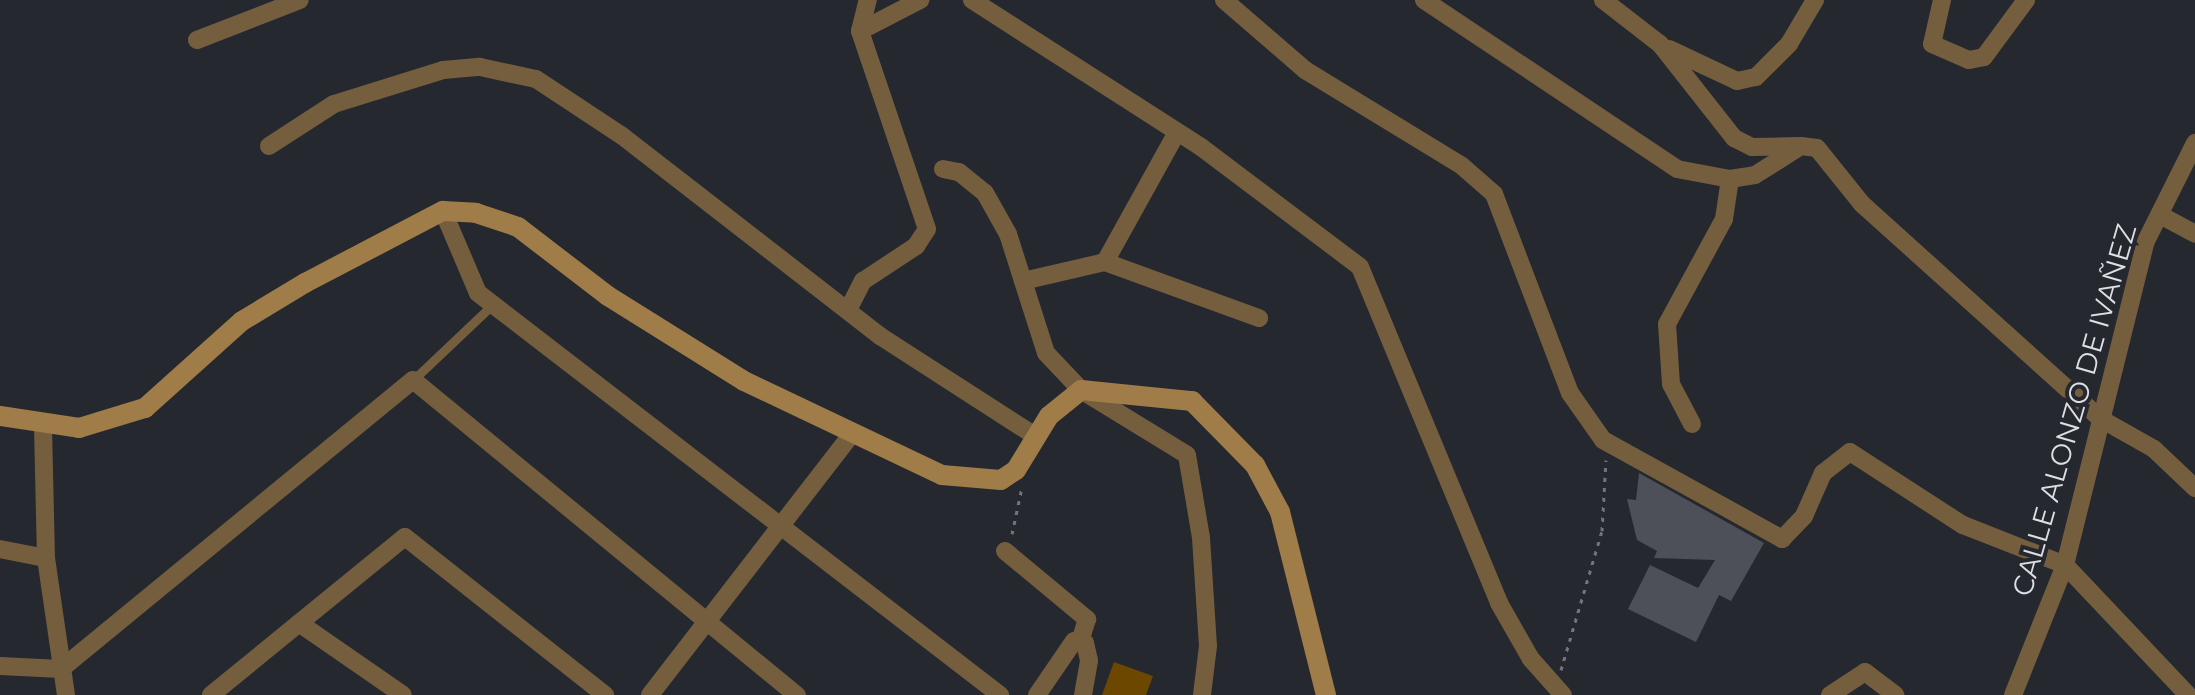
<!DOCTYPE html>
<meta charset="utf-8">
<style>
body{margin:0}
#map{position:relative;width:2195px;height:695px;overflow:hidden;background:#25282f;font-family:Montserrat,sans-serif}
div>[style]{position:absolute}
[style*='--x']{left:calc(var(--x)*1px);top:calc(var(--y)*1px);width:calc(var(--w)*1px);rotate:calc(var(--a)*1deg)}
.green>*{inset:0;background:#6b4700}
.building>*{inset:0;background:#4d5058}
.path>*{height:3px;margin-top:-1.5px;transform-origin:0;background:repeating-linear-gradient(90deg,#72757b 0 4px,transparent 0 10px)}
.lane>*{height:9px;margin:-4.5px;padding:0 4.5px;transform-origin:4.5px;border-radius:4.5px;background:#745e3e}
.street>*{height:18px;margin:-9px;padding:0 9px;transform-origin:9px;border-radius:9px;background:#745e3e}
.secondary>*{height:20px;margin:-10px;padding:0 10px;transform-origin:10px;border-radius:10px;background:#9f7c48}
span{translate:-50% -50%;white-space:nowrap;text-align:center;line-height:1.15;-webkit-text-stroke:8px #25282f;paint-order:stroke}
.street-label{font-size:28px;color:#dddfe4}
</style>
<div id="map">
<div class="green">
<div style="clip-path:polygon(1114px 662px,1153px 676px,1146px 695px,1102px 695px)"></div>
</div>
<div class="building">
<div style="clip-path:polygon(1639px 473px,1764px 543px,1731px 601px,1719px 595px,1696px 642px,1628px 609px,1650px 565px,1698px 588px,1715px 560px,1654px 558px,1657px 551px,1637px 540px,1627px 499px,1636px 500px)"></div>
</div>
<div class="path">
<div style="--x:1012;--y:534;--w:48;--a:-78"></div>
<div style="--x:1561;--y:670;--w:145;--a:-73.6"></div>
<div style="--x:1602;--y:531;--w:71;--a:-86.8"></div>
</div>
<div class="lane">
<div style="--x:413;--y:380;--w:109;--a:-43.5"></div>
</div>
<div class="street">
<div style="--x:972;--y:0;--w:272;--a:32.7"></div>
<div style="--x:1201;--y:147;--w:199;--a:37"></div>
<div style="--x:1360;--y:267;--w:364;--a:67.5"></div>
<div style="--x:1499;--y:603;--w:64;--a:60.3"></div>
<div style="--x:1531;--y:659;--w:48;--a:48.4"></div>
<div style="--x:1224;--y:0;--w:107;--a:40.8"></div>
<div style="--x:1305;--y:70;--w:184;--a:31.4"></div>
<div style="--x:1462;--y:166;--w:43;--a:41.2"></div>
<div style="--x:1494;--y:194;--w:213;--a:69.1"></div>
<div style="--x:1570;--y:393;--w:57;--a:54.9"></div>
<div style="--x:1603;--y:440;--w:205;--a:28.9"></div>
<div style="--x:1782;--y:539;--w:32;--a:-46"></div>
<div style="--x:1804;--y:516;--w:47;--a:-66.2"></div>
<div style="--x:1823;--y:473;--w:34;--a:-38"></div>
<div style="--x:1850;--y:452;--w:135;--a:32.9"></div>
<div style="--x:1963;--y:525;--w:110;--a:21.4"></div>
<div style="--x:2065;--y:565;--w:179;--a:46.6"></div>
<div style="--x:1424;--y:0;--w:304;--a:33.7"></div>
<div style="--x:1677;--y:169;--w:54;--a:10.7"></div>
<div style="--x:1603;--y:0;--w:72;--a:37.7"></div>
<div style="--x:1660;--y:44;--w:120;--a:51.8"></div>
<div style="--x:1734;--y:138;--w:20;--a:27"></div>
<div style="--x:1752;--y:147;--w:46;--a:-1.2"></div>
<div style="--x:1942;--y:0;--w:45;--a:102.8"></div>
<div style="--x:1932;--y:44;--w:40;--a:23.4"></div>
<div style="--x:1969;--y:60;--w:15;--a:-11"></div>
<div style="--x:1984;--y:57;--w:71;--a:-53.6"></div>
<div style="--x:860;--y:31;--w:68;--a:-27.3"></div>
<div style="--x:197;--y:40;--w:110;--a:-21.2"></div>
<div style="--x:1669;--y:49;--w:75;--a:25.2"></div>
<div style="--x:1737;--y:81;--w:19;--a:-12"></div>
<div style="--x:1756;--y:77;--w:47;--a:-45"></div>
<div style="--x:1789;--y:44;--w:51;--a:-59.4"></div>
<div style="--x:269;--y:146;--w:77;--a:-32.9"></div>
<div style="--x:334;--y:104;--w:114;--a:-17.3"></div>
<div style="--x:443;--y:70;--w:37;--a:-5"></div>
<div style="--x:480;--y:67;--w:57;--a:12.1"></div>
<div style="--x:536;--y:79;--w:102;--a:33.4"></div>
<div style="--x:621;--y:135;--w:328;--a:37.8"></div>
<div style="--x:880;--y:336;--w:184;--a:32.8"></div>
<div style="--x:943;--y:169;--w:16;--a:11"></div>
<div style="--x:959;--y:172;--w:33;--a:39"></div>
<div style="--x:985;--y:193;--w:47;--a:60.7"></div>
<div style="--x:1008;--y:234;--w:125;--a:72.3"></div>
<div style="--x:1046;--y:353;--w:51;--a:46.6"></div>
<div style="--x:1081;--y:390;--w:124;--a:31.5"></div>
<div style="--x:1187;--y:455;--w:84;--a:80.4"></div>
<div style="--x:1201;--y:538;--w:108;--a:86.3"></div>
<div style="--x:1208;--y:646;--w:49;--a:97"></div>
<div style="--x:443;--y:211;--w:89;--a:66.9"></div>
<div style="--x:478;--y:293;--w:659;--a:37.6"></div>
<div style="--x:2160;--y:215;--w:40;--a:28"></div>
<div style="--x:1105;--y:262;--w:146;--a:-61"></div>
<div style="--x:1023;--y:281;--w:84;--a:-13"></div>
<div style="--x:1105;--y:262;--w:164;--a:20"></div>
<div style="--x:848;--y:310;--w:33;--a:-63"></div>
<div style="--x:863;--y:281;--w:64;--a:-33.4"></div>
<div style="--x:916;--y:246;--w:20;--a:-57"></div>
<div style="--x:927;--y:229;--w:209;--a:-108.7"></div>
<div style="--x:860;--y:31;--w:32;--a:-76"></div>
<div style="--x:1692;--y:424;--w:45;--a:-117.7"></div>
<div style="--x:1671;--y:384;--w:60;--a:-93.8"></div>
<div style="--x:1667;--y:324;--w:119;--a:-61.5"></div>
<div style="--x:1724;--y:219;--w:40;--a:-81.5"></div>
<div style="--x:1730;--y:179;--w:25;--a:-9"></div>
<div style="--x:1755;--y:175;--w:54;--a:-32.2"></div>
<div style="--x:1801;--y:146;--w:16;--a:7"></div>
<div style="--x:1817;--y:148;--w:72;--a:51.2"></div>
<div style="--x:1862;--y:204;--w:321;--a:42"></div>
<div style="--x:2101;--y:419;--w:61;--a:29.5"></div>
<div style="--x:2154;--y:449;--w:57;--a:43.6"></div>
<div style="--x:43;--y:427;--w:131;--a:88.7"></div>
<div style="--x:46;--y:558;--w:138;--a:81.7"></div>
<div style="--x:0;--y:549;--w:47;--a:11.1"></div>
<div style="--x:1005;--y:551;--w:107;--a:39.7"></div>
<div style="--x:1087;--y:619;--w:24;--a:107"></div>
<div style="--x:299;--y:623;--w:126;--a:34.7"></div>
<div style="--x:0;--y:666;--w:61;--a:2.8"></div>
<div style="--x:61;--y:669;--w:455;--a:-39.4"></div>
<div style="--x:413;--y:380;--w:497;--a:39.4"></div>
<div style="--x:211;--y:695;--w:250;--a:-39.2"></div>
<div style="--x:405;--y:537;--w:255;--a:38.3"></div>
<div style="--x:650;--y:695;--w:330;--a:-52.3"></div>
<div style="--x:1037;--y:695;--w:65;--a:-55.6"></div>
<div style="--x:1074;--y:641;--w:11;--a:10"></div>
<div style="--x:1085;--y:643;--w:18;--a:77"></div>
<div style="--x:1089;--y:661;--w:35;--a:100"></div>
<div style="--x:1830;--y:695;--w:42;--a:-33.3"></div>
<div style="--x:1865;--y:672;--w:38;--a:37"></div>
<div style="--x:2013;--y:695;--w:140;--a:-68.2"></div>
<div style="--x:2065;--y:565;--w:332;--a:-76"></div>
<div style="--x:2145;--y:243;--w:112;--a:-63.4"></div>
</div>
<div class="secondary">
<div style="--x:0;--y:416;--w:80;--a:8.6"></div>
<div style="--x:79;--y:428;--w:69;--a:-16.9"></div>
<div style="--x:145;--y:408;--w:130;--a:-41.9"></div>
<div style="--x:242;--y:321;--w:74;--a:-31.1"></div>
<div style="--x:305;--y:283;--w:156;--a:-27.6"></div>
<div style="--x:443;--y:211;--w:33;--a:3"></div>
<div style="--x:476;--y:213;--w:44;--a:18.4"></div>
<div style="--x:518;--y:227;--w:113;--a:37.5"></div>
<div style="--x:608;--y:296;--w:160;--a:32"></div>
<div style="--x:744;--y:381;--w:219;--a:25.4"></div>
<div style="--x:942;--y:475;--w:59;--a:4.8"></div>
<div style="--x:1001;--y:480;--w:18;--a:-34"></div>
<div style="--x:1016;--y:470;--w:63;--a:-58.6"></div>
<div style="--x:1049;--y:416;--w:41;--a:-39.1"></div>
<div style="--x:1081;--y:390;--w:112;--a:5.7"></div>
<div style="--x:1192;--y:401;--w:90;--a:45.5"></div>
<div style="--x:1255;--y:465;--w:53;--a:62"></div>
<div style="--x:1280;--y:512;--w:189;--a:75.9"></div>
</div>
<div class="street-label">
<span style="left:2074px;top:410px;rotate:-74deg">CALLE ALONZO DE IVAÑEZ</span>
</div>
</div>
